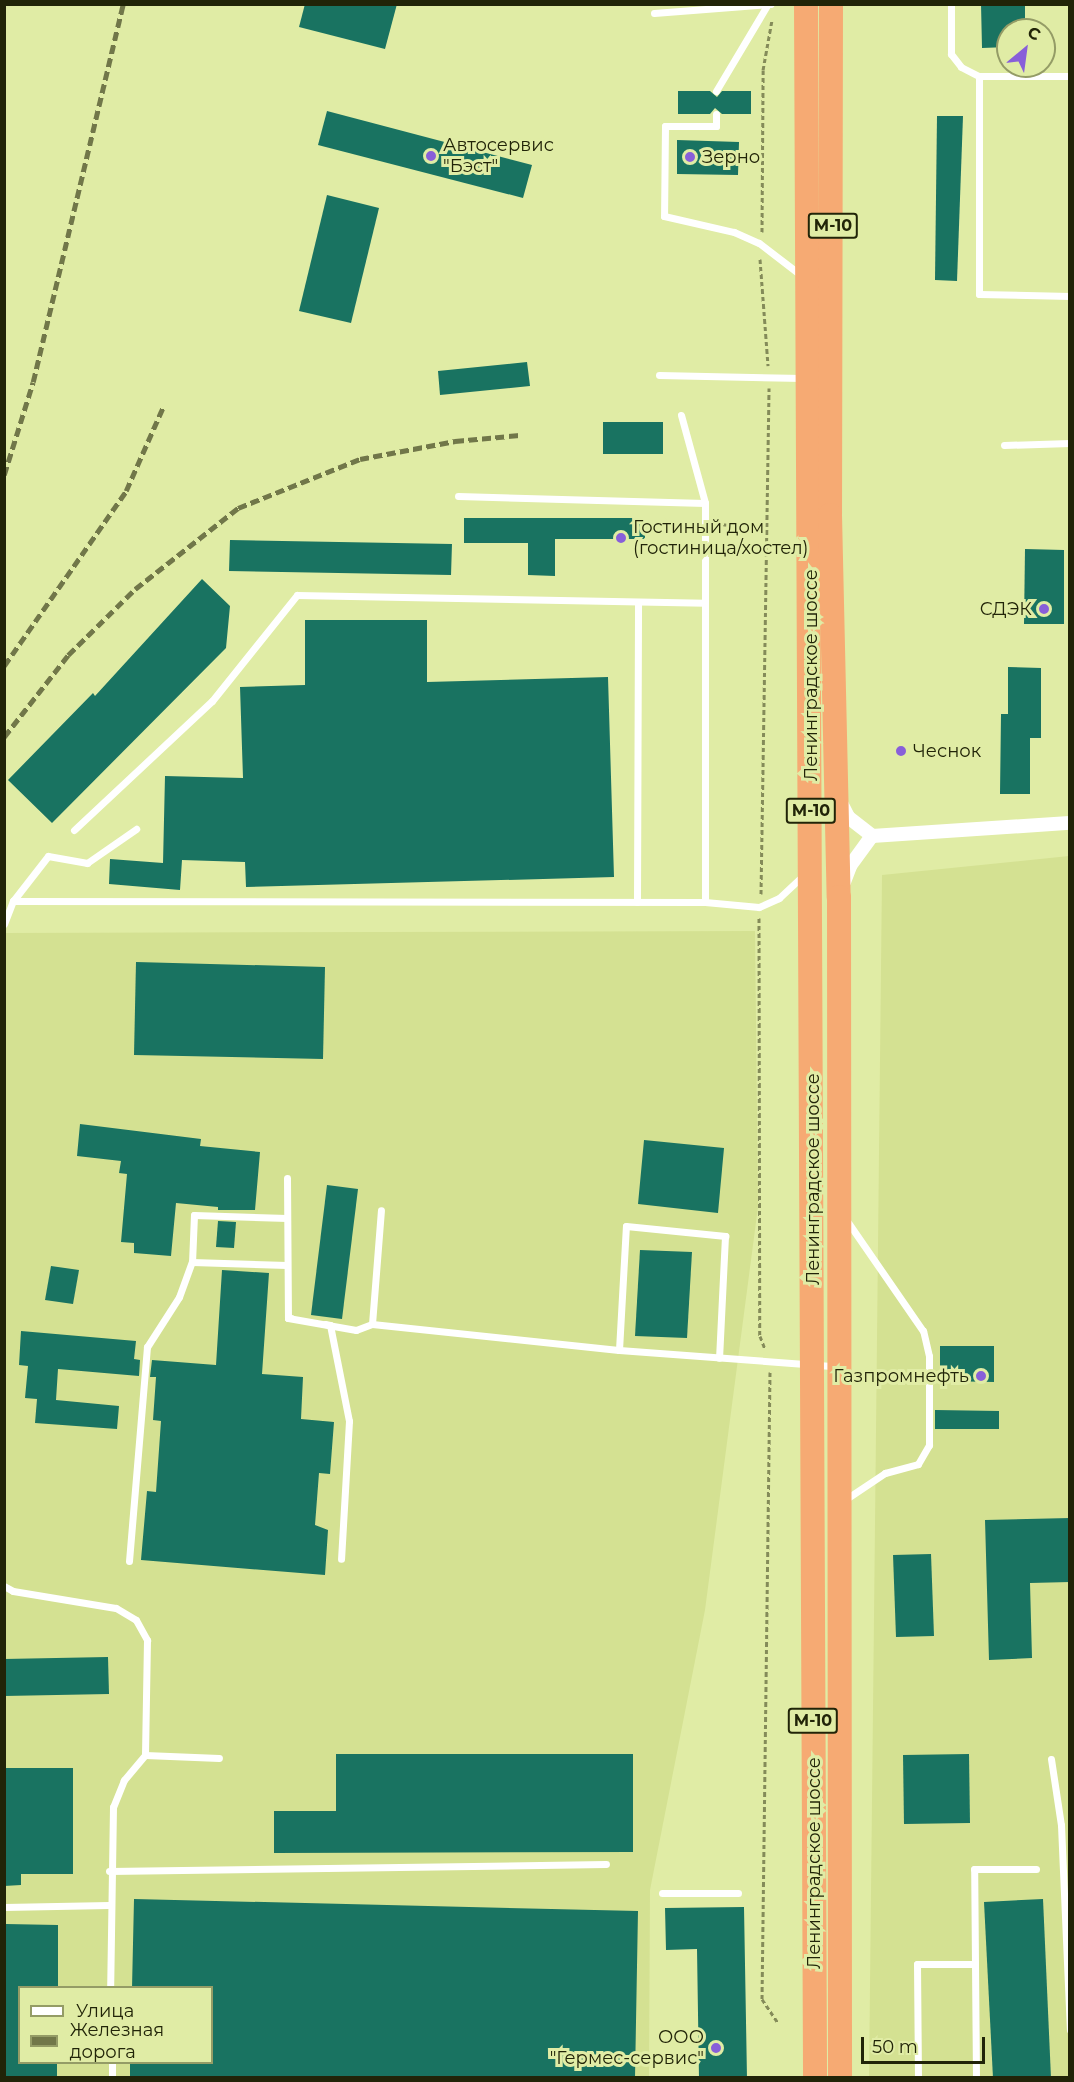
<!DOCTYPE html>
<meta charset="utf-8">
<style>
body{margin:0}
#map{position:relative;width:1074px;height:2082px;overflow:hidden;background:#e0eca5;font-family:Montserrat,sans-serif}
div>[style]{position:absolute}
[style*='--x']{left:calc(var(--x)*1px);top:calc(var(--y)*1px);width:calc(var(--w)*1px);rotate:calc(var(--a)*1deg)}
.built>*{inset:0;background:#d4e192}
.building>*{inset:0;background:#197361}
.path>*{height:3px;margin-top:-1.5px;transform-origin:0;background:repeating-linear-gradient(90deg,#848b59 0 4.5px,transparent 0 7.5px)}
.lane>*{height:7px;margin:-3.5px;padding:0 3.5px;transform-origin:3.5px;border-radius:3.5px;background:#fff}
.street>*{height:14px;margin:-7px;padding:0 7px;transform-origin:7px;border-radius:7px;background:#fff}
.highway>*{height:24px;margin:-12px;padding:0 12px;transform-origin:12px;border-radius:12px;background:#f6aa73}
.rail>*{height:4.5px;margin-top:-2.25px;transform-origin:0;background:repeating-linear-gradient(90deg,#717749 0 9px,transparent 0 13.5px)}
.dots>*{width:16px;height:16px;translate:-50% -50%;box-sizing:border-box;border:3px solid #e0eca5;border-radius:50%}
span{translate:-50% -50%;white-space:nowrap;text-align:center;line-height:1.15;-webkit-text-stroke:6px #e0eca5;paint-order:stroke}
.shield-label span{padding:2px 4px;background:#e0eca5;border:2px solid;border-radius:4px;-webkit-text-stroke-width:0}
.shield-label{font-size:16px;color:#212408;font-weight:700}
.poi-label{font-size:18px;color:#212408}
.left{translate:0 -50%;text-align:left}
.right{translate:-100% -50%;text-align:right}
.street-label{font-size:18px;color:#212408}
.frame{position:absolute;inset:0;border:6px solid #212408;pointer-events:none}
.legend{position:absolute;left:18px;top:1986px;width:195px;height:78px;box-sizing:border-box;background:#e0eca5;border:2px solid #949c66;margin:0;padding:8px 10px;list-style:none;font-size:18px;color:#212408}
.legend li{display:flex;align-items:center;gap:12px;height:30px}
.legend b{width:30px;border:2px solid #949c66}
.north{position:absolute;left:996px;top:18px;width:60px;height:60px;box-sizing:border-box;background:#e0eca5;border:2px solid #949c66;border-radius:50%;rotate:29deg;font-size:16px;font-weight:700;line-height:24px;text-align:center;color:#212408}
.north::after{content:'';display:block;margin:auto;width:21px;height:27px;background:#885fd9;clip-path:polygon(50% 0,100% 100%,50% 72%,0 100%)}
.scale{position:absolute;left:861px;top:2037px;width:124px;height:27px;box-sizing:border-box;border:3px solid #212408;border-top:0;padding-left:8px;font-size:18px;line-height:21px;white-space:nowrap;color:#212408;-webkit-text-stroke:4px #e0eca5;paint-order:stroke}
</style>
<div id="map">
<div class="built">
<div style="clip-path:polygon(1069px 856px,1069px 2077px,869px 2078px,882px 875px)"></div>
<div style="clip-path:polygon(evenodd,755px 931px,758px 1207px,705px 1610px,650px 1890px,649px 2077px,5px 2077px,4px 933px,755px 931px,20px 1988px,212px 1988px,212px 2062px,20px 2062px,20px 1988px)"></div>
</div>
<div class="building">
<div style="clip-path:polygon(305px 4px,397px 4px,385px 49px,299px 27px)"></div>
<div style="clip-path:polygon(981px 4px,1025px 4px,1025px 30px,1008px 30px,1008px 47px,982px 48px)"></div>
<div style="clip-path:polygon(678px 91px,710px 91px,717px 97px,722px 91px,751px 91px,751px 114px,722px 114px,715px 108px,710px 114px,678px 114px)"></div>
<div style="clip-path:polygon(327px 111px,532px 165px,523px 198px,318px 145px)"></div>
<div style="clip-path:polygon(937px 116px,963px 116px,957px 281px,935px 280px)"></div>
<div style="clip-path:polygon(677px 140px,739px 142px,738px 175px,677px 174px)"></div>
<div style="clip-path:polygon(327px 195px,379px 208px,351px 323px,299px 311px)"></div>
<div style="clip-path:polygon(527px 362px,530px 386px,440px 395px,438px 371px)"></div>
<div style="clip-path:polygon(603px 422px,663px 422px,663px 454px,603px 454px)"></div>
<div style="clip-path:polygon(464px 518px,645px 518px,645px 539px,555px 539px,555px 576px,528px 575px,528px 543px,464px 543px)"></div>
<div style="clip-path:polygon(230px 540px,452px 544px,451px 575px,229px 571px)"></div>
<div style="clip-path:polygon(1025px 549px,1064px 550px,1064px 624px,1024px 624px)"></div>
<div style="clip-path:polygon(202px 579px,230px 606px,226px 648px,52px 823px,8px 780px,93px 693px,95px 696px)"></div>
<div style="clip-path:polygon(305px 620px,427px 620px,427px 682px,608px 677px,614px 877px,246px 887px,245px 862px,182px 860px,180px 890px,109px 884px,110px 859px,163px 863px,165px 776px,243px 778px,240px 687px,305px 685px)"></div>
<div style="clip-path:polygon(1008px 667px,1041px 668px,1041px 738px,1030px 738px,1030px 794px,1000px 794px,1001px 714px,1008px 714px)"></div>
<div style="clip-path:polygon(136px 962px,325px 967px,323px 1059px,134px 1055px)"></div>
<div style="clip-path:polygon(80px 1124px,201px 1139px,200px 1146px,260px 1152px,255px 1210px,218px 1210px,218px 1207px,176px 1203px,171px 1256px,134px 1253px,134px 1243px,121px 1242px,127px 1174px,119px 1173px,121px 1161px,77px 1156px)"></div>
<div style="clip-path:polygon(644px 1140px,724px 1148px,718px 1213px,638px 1204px)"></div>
<div style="clip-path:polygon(327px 1185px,358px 1189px,342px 1319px,311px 1315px)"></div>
<div style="clip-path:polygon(218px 1221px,236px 1222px,234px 1248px,216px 1247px)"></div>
<div style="clip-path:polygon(640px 1250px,692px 1252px,687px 1338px,635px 1336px)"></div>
<div style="clip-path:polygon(51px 1266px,79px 1270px,73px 1304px,45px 1300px)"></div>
<div style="clip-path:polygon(222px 1270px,269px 1273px,262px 1374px,303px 1377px,301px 1419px,334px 1422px,330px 1474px,319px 1473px,315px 1525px,328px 1530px,325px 1575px,141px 1560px,147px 1491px,156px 1492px,161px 1421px,153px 1420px,156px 1377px,150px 1377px,152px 1360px,216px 1365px)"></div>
<div style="clip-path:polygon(21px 1331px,136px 1341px,134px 1359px,140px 1360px,139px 1376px,58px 1369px,56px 1400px,119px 1406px,117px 1429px,35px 1423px,37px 1399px,25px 1398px,28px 1366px,19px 1365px)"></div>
<div style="clip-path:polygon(940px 1346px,994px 1346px,994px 1382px,940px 1381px)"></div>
<div style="clip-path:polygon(935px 1410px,999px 1411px,999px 1429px,935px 1429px)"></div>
<div style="clip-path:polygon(1070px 1518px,1070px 1582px,1030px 1583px,1032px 1658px,989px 1660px,985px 1520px)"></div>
<div style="clip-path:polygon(931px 1554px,934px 1636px,896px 1637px,893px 1555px)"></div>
<div style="clip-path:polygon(108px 1657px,109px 1694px,4px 1696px,4px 1659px)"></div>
<div style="clip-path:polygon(336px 1754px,633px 1754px,633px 1852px,274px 1853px,274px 1811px,336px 1811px)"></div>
<div style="clip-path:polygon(969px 1754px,970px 1823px,904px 1824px,903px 1755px)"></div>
<div style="clip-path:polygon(4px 1768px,73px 1768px,73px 1874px,21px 1874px,21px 1885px,4px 1886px)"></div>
<div style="clip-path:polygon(134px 1899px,638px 1911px,635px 2078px,130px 2078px,130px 2062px,212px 2062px,212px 1988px,132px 1988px)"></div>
<div style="clip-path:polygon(1043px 1899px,1051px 2078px,993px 2078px,984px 1902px)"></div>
<div style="clip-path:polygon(744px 1907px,747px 2078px,699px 2078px,697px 1949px,666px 1950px,665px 1908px)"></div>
<div style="clip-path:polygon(6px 1924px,58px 1925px,58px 1988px,20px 1988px,20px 2062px,57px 2062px,57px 2078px,4px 2078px)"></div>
</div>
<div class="path">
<div style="--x:762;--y:232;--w:162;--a:-89.6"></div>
<div style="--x:763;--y:70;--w:51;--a:-79.8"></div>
<div style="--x:760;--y:259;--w:107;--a:85.7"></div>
<div style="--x:716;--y:524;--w:52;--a:3.3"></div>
<div style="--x:761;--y:894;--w:506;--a:-89.09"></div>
<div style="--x:759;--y:918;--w:418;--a:89.9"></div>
<div style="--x:760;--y:1336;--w:14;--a:69"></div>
<div style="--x:770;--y:1372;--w:627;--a:90.73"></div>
<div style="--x:762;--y:1999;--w:29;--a:56"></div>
</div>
<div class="lane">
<div style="--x:951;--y:4;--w:50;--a:90"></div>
<div style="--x:951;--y:54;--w:16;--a:52"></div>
<div style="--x:961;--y:67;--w:20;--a:27"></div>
<div style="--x:979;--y:76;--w:91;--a:0"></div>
<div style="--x:654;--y:13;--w:117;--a:-4.4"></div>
<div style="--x:979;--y:76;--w:218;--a:90"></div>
<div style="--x:979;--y:294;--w:91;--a:1.3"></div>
<div style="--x:716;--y:91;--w:98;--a:-59.2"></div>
<div style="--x:716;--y:114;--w:12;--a:90"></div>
<div style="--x:716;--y:126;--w:51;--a:180"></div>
<div style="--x:665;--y:126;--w:90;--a:90.6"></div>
<div style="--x:664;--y:216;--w:72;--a:12.9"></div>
<div style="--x:734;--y:232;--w:27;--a:24"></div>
<div style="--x:759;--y:243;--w:54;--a:37.5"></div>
<div style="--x:659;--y:375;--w:144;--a:1.2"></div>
<div style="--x:681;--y:415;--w:91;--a:74.7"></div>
<div style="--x:705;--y:503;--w:399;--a:90"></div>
<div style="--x:1004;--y:445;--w:66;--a:-1.7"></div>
<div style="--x:458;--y:496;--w:247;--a:1.6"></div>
<div style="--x:74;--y:830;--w:189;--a:-43.1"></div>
<div style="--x:212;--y:701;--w:136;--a:-51.3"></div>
<div style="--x:297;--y:595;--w:408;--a:1.1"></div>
<div style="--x:13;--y:901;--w:692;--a:0.08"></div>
<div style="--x:705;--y:902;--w:54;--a:5.3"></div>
<div style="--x:759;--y:907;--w:22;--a:-24"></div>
<div style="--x:779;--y:898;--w:34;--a:-43"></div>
<div style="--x:637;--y:902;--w:300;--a:-89.8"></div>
<div style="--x:4;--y:924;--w:25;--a:-69"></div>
<div style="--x:13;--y:901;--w:57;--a:-52.1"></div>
<div style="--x:48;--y:856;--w:40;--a:10"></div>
<div style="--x:87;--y:863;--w:60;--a:-34.8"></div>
<div style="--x:287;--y:1178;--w:140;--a:89.6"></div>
<div style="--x:288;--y:1318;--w:3;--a:0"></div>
<div style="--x:287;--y:1218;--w:93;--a:-178.2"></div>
<div style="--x:194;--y:1215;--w:47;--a:92.4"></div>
<div style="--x:192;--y:1262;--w:95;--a:1.8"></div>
<div style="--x:288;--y:1318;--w:69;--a:10"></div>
<div style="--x:356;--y:1330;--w:17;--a:-21"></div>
<div style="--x:372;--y:1324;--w:248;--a:6"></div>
<div style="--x:619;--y:1350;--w:216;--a:4.3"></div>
<div style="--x:325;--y:1324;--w:5;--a:11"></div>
<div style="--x:330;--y:1325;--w:98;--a:78.8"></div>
<div style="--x:349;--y:1421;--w:138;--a:93.3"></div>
<div style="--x:372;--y:1324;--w:114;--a:-85.5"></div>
<div style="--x:619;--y:1350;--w:124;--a:-86.8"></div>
<div style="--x:626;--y:1226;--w:100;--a:5.8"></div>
<div style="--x:725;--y:1236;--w:122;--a:92.8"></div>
<div style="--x:846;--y:1499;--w:47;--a:-33.7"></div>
<div style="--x:885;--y:1473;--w:34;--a:-15"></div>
<div style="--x:918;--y:1464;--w:22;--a:-60"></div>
<div style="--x:929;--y:1445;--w:89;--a:-90"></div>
<div style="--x:929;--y:1356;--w:26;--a:-103"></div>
<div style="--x:923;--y:1331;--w:134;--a:-124.6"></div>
<div style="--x:129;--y:1561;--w:215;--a:-85.2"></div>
<div style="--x:147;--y:1347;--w:59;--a:-57.4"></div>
<div style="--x:179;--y:1297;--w:37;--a:-70"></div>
<div style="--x:4;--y:1586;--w:10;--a:29"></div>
<div style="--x:13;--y:1591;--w:104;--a:9.4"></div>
<div style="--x:116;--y:1608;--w:23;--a:31"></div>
<div style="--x:136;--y:1620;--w:23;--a:61"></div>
<div style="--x:147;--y:1640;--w:115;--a:91"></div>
<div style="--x:145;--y:1755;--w:33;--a:130"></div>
<div style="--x:124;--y:1780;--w:29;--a:112"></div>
<div style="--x:113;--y:1807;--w:181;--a:90.9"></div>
<div style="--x:145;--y:1755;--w:74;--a:2.3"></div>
<div style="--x:1051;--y:1759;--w:67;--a:81.4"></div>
<div style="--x:1061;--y:1825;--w:205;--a:87.5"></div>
<div style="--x:109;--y:1871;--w:497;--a:-0.8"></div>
<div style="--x:662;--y:1893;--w:76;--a:0"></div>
<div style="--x:4;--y:1907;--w:105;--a:-1.1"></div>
<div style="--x:112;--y:2062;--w:16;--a:90"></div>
<div style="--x:918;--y:2078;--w:114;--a:-90.5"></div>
<div style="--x:917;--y:1964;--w:58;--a:0"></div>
<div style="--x:976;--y:2078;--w:209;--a:-90.5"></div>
<div style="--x:974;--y:1869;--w:62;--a:0"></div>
</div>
<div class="street">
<div style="--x:841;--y:803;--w:16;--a:63"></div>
<div style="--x:848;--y:817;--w:31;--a:38"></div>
<div style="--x:872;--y:836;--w:198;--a:-3.8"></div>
<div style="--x:844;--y:882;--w:17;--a:-69"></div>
<div style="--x:850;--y:866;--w:37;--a:-54"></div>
</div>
<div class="highway">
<div style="--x:806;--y:4;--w:2074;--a:89.75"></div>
<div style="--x:831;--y:4;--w:511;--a:90.11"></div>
<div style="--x:830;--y:515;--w:382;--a:88.7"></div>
<div style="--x:839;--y:897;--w:1181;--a:89.95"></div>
</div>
<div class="rail">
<div style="--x:4;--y:475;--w:97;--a:-72.7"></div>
<div style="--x:33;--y:382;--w:389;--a:-76.6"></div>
<div style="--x:4;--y:666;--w:213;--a:-55.1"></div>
<div style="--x:126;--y:491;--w:92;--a:-66.2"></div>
<div style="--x:4;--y:737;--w:104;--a:-52"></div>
<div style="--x:68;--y:655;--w:94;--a:-44.6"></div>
<div style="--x:135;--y:589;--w:131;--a:-38.2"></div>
<div style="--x:238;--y:508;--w:131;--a:-21.9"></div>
<div style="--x:360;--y:459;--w:97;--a:-10.7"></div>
<div style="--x:455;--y:441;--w:65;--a:-5.3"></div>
</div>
<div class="dots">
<div style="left:431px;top:156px;background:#885fd9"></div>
<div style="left:690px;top:157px;background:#885fd9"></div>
<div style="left:621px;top:538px;background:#885fd9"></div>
<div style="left:1044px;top:609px;background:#885fd9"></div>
<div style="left:901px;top:751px;background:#885fd9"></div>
<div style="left:981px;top:1376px;background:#885fd9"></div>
<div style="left:716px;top:2048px;background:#885fd9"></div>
</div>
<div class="shield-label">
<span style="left:833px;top:226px">М-10</span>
<span style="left:811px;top:811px">М-10</span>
<span style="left:813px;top:1721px">М-10</span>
</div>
<div class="poi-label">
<span class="left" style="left:443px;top:156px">Автосервис<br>"Бэст"</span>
<span class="left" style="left:702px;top:157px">Зерно</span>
<span class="left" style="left:633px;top:538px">Гостиный дом<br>(гостиница/хостел)</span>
<span class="right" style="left:1032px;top:609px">СДЭК</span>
<span class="left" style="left:913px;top:751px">Чеснок</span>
<span class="right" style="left:969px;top:1376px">Газпромнефть</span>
<span class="right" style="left:704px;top:2048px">ООО<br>"Гермес-сервис"</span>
</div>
<div class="street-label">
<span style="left:811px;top:675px;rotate:-90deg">Ленинградское шоссе</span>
<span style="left:813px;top:1179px;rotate:-90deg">Ленинградское шоссе</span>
<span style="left:814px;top:1863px;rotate:-90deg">Ленинградское шоссе</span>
</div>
<div class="frame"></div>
<ul class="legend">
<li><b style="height:8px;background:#fff"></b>Улица</li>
<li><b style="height:8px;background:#717749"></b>Железная дорога</li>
</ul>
<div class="north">С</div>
<div class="scale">50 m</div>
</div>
